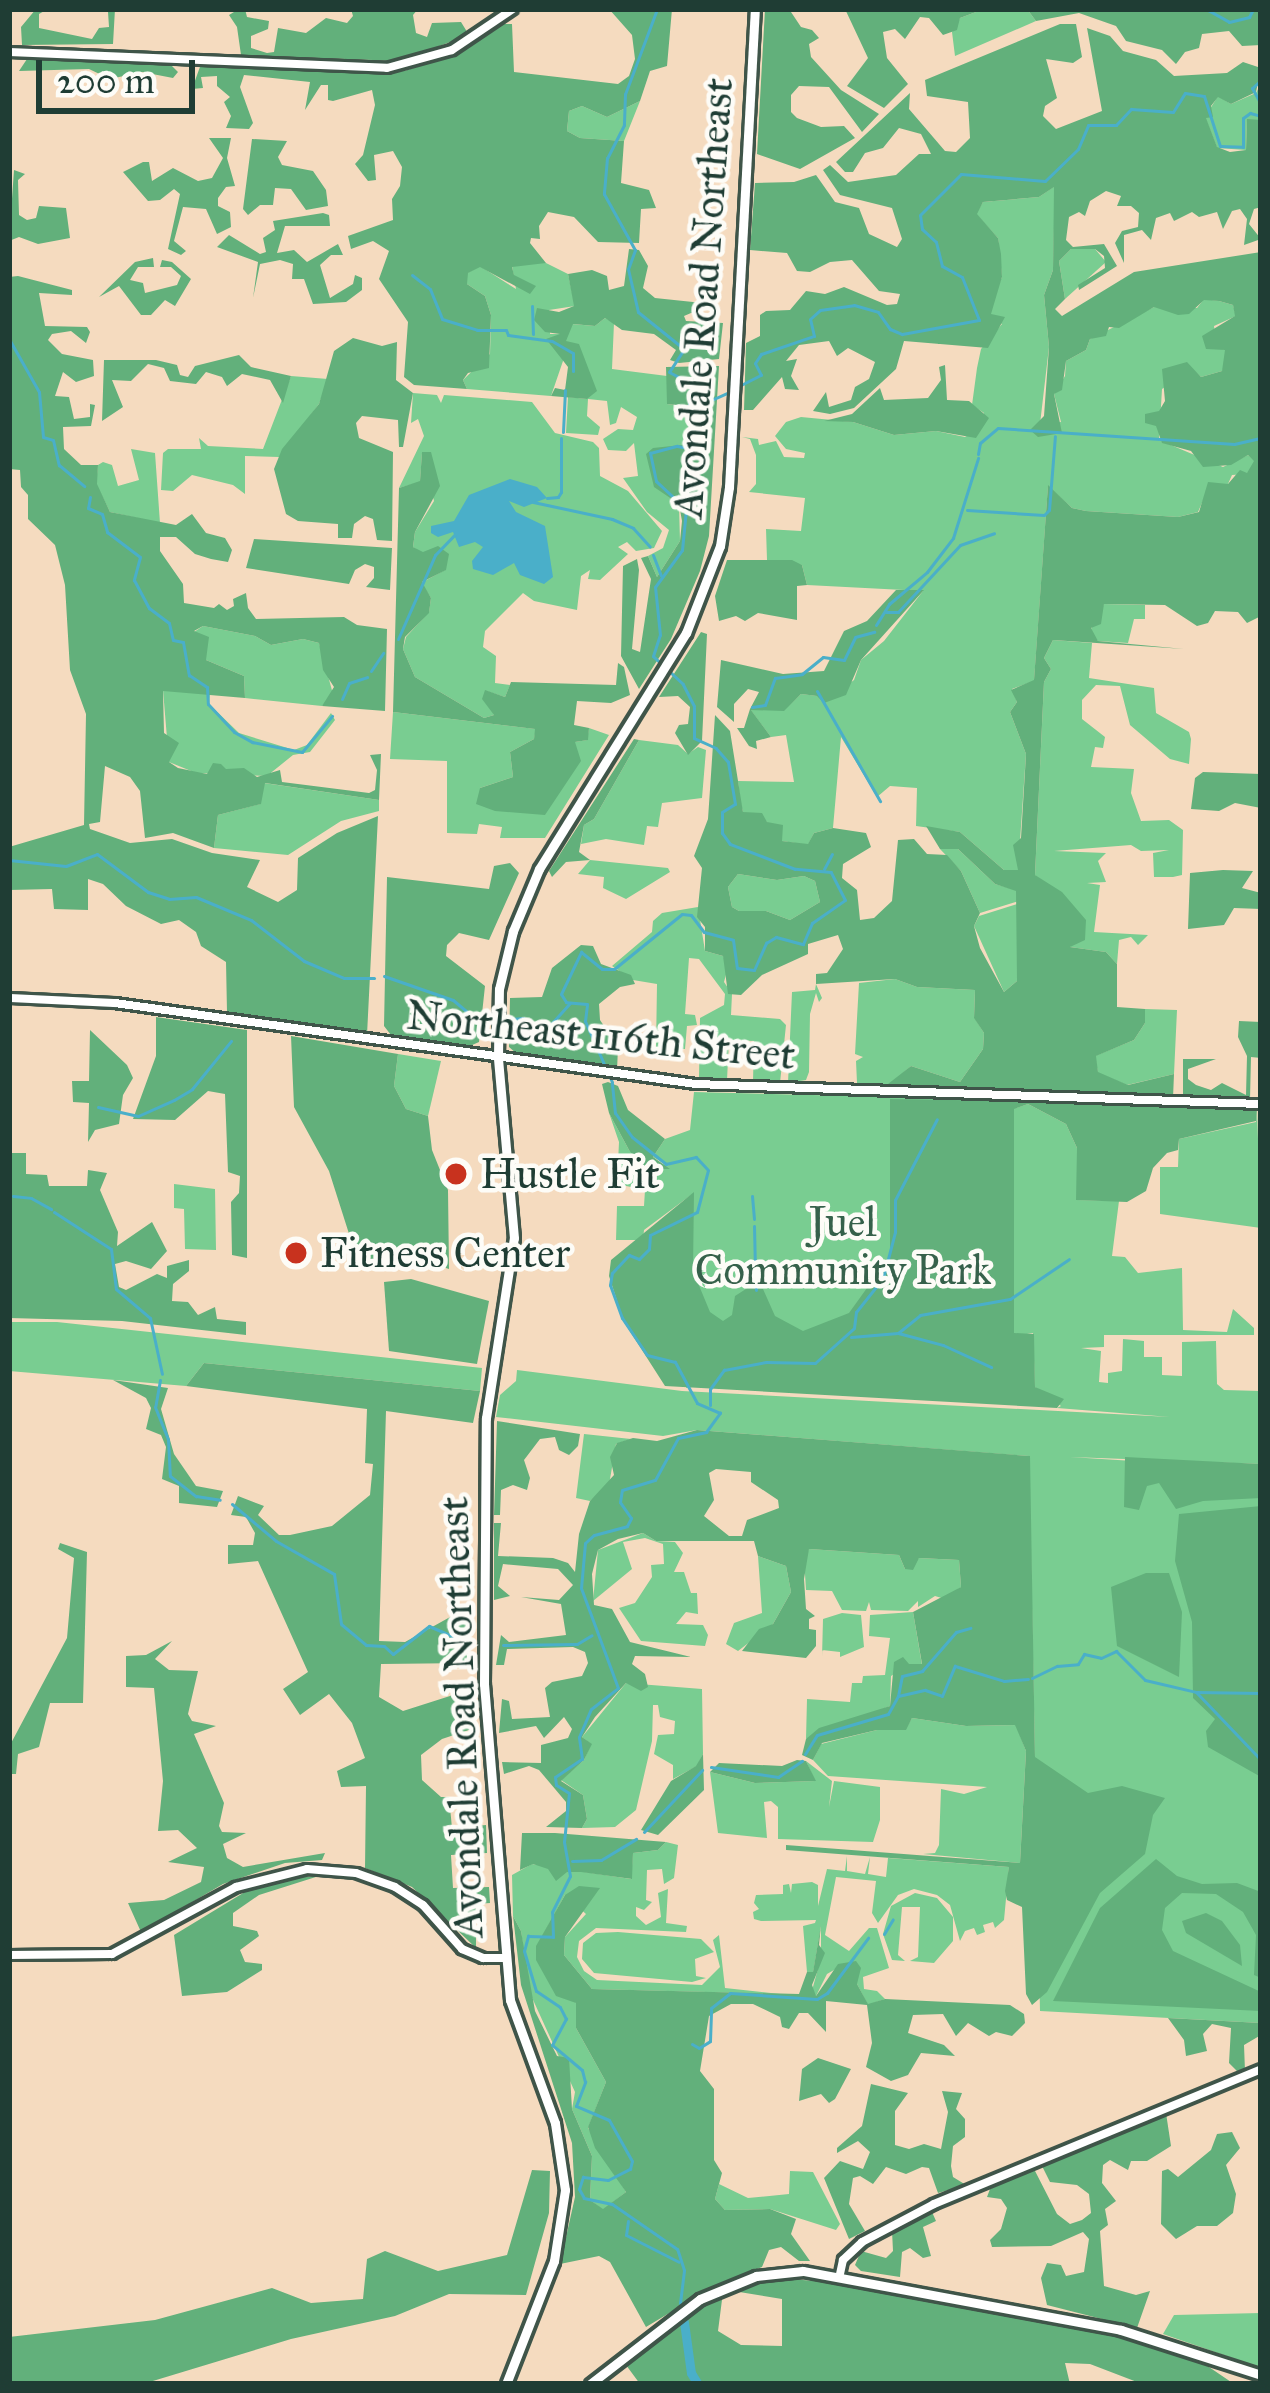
<!DOCTYPE html>
<style>
body{margin:0}
#map{position:relative;width:1270px;height:2393px;overflow:hidden;background:#f5dbbf;font-family:"IM FELL Great Primer",serif}
div>[style]{position:absolute}
[style*='--x']{left:calc(var(--x)*1px);top:calc(var(--y)*1px);width:calc(var(--w)*1px);rotate:calc(var(--a)*1deg)}
.green>*{inset:0;background:#79cd91}
.forest>*{inset:0;background:#62b07b}
.water>*{inset:0;background:#4aafc9}
.stream>*{height:3px;margin:-1.5px;padding:0 1.5px;transform-origin:1.5px;border-radius:1.5px;background:#4aafc9}
.river>*{height:9px;margin:-4.5px;padding:0 4.5px;transform-origin:4.5px;border-radius:4.5px;background:#4aafc9}
.roads{filter:drop-shadow(3px 0 #3f5549) drop-shadow(-3px 0 #3f5549) drop-shadow(0 3px #3f5549) drop-shadow(0 -3px #3f5549)}
.tertiary>*{height:8px;margin:-4px;padding:0 4px;transform-origin:4px;border-radius:4px;background:#fff}
.secondary>*{height:9px;margin:-4.5px;padding:0 4.5px;transform-origin:4.5px;border-radius:4.5px;background:#fff}
.dots>*{width:33px;height:33px;translate:-50% -50%;box-sizing:border-box;border:6px solid #fdfcf7;border-radius:50%}
span{translate:-50% -50%;white-space:nowrap;text-align:center;line-height:1.15;-webkit-text-stroke:9px #fdfcf7;paint-order:stroke}
.street-label{font-size:42px;color:#1f3d34}
.poi-label{font-size:42px;color:#1f3d34}
.left{translate:0 -50%;text-align:left}
.park-label{font-size:42px;color:#36614b}
.frame{position:absolute;inset:0;border:12px solid #1f3d34;pointer-events:none}
.scale{position:absolute;left:36px;top:60px;width:159px;height:54px;box-sizing:border-box;border:6px solid #1f3d34;border-top:0;padding-left:15px;font-size:36px;line-height:42px;white-space:nowrap;color:#1f3d34;-webkit-text-stroke:9px #fdfcf7;paint-order:stroke}
</style>
<div id="map">
<div class="green">
<div style="clip-path:polygon(984px 9px,1027px 9px,1036px 21px,955px 56px,952px 32px,960px 18px)"></div>
<div style="clip-path:polygon(1261px 83px,1261px 120px,1247px 120px,1246px 150px,1217px 148px,1205px 117px,1218px 96px,1231px 104px,1256px 93px)"></div>
<div style="clip-path:polygon(640px 101px,624px 141px,580px 138px,567px 131px,569px 111px,582px 106px,607px 117px)"></div>
<div style="clip-path:polygon(1055px 186px,1053px 270px,1044px 295px,1049px 347px,1040px 424px,1061px 422px,1054px 394px,1065px 376px,1066px 361px,1086px 350px,1090px 339px,1154px 307px,1197px 308px,1204px 299px,1219px 301px,1233px 305px,1236px 316px,1214px 326px,1217px 347px,1225px 350px,1228px 361px,1222px 371px,1201px 377px,1192px 369px,1162px 389px,1159px 440px,1223px 467px,1248px 455px,1255px 461px,1247px 474px,1232px 475px,1228px 484px,1208px 489px,1198px 512px,1178px 517px,1086px 511px,1072px 508px,1048px 486px,1034px 681px,1012px 689px,1017px 702px,1010px 712px,1026px 754px,1018px 870px,1004px 870px,960px 832px,916px 826px,917px 788px,890px 786px,877px 797px,841px 737px,833px 828px,814px 833px,808px 845px,782px 841px,767px 822px,743px 812px,740px 800px,738px 781px,794px 782px,786px 735px,771px 737px,750px 709px,784px 710px,801px 694px,818px 696px,824px 703px,854px 680px,861px 660px,884px 641px,923px 591px,807px 585px,802px 565px,767px 560px,766px 529px,801px 531px,805px 498px,749px 492px,756px 484px,756px 455px,750px 439px,742px 437px,758px 439px,759px 445px,776px 441px,784px 457px,804px 458px,805px 453px,786px 449px,775px 436px,786px 422px,801px 417px,853px 422px,894px 435px,936px 431px,965px 437px,981px 428px,984px 413px,972px 405px,977px 368px,981px 349px,1002px 324px,991px 317px,991px 303px,1002px 277px,998px 238px,976px 214px,983px 202px,1039px 197px)"></div>
<div style="clip-path:polygon(1071px 249px,1095px 249px,1106px 262px,1065px 299px,1059px 261px)"></div>
<div style="clip-path:polygon(517px 263px,546px 263px,568px 274px,575px 306px,549px 310px,550px 334px,561px 334px,563px 361px,551px 396px,467px 389px,463px 380px,490px 354px,491px 315px,485px 296px,467px 284px,467px 273px,480px 266px,516px 289px,512px 266px)"></div>
<div style="clip-path:polygon(605px 318px,614px 323px,612px 369px,667px 376px,667px 404px,684px 406px,690px 424px,679px 504px,680px 541px,657px 577px,648px 556px,663px 548px,669px 530px,647px 512px,623px 478px,638px 476px,634px 443px,626px 451px,608px 450px,603px 439px,618px 429px,633px 430px,637px 417px,621px 407px,616px 423px,610px 425px,607px 401px,588px 399px,587px 416px,600px 427px,598px 435px,566px 433px,568px 397px,587px 399px,565px 341px,572px 324px,595px 326px)"></div>
<div style="clip-path:polygon(291px 376px,328px 379px,319px 404px,279px 457px,245px 456px,245px 494px,233px 485px,192px 475px,173px 491px,161px 490px,163px 453px,168px 449px,201px 449px,199px 438px,208px 446px,263px 449px)"></div>
<div style="clip-path:polygon(413px 393px,437px 395px,441px 403px,444px 395px,532px 402px,555px 433px,593px 442px,599px 448px,600px 476px,628px 491px,662px 531px,654px 548px,636px 551px,627px 542px,618px 547px,628px 554px,600px 580px,588px 579px,590px 570px,581px 576px,577px 610px,534px 601px,523px 593px,485px 631px,483px 647px,496px 656px,495px 683px,510px 685px,505px 697px,486px 691px,494px 715px,484px 718px,415px 677px,403px 649px,406px 637px,429px 612px,431px 598px,421px 583px,445px 570px,413px 547px,415px 532px,434px 501px,422px 453px,420px 482px,399px 488px,424px 436px,418px 419px,411px 423px)"></div>
<div style="clip-path:polygon(131px 449px,155px 453px,160px 523px,110px 512px,96px 484px,98px 465px,103px 462px,112px 465px,118px 486px,139px 480px)"></div>
<div style="clip-path:polygon(1104px 604px,1145px 605px,1145px 619px,1134px 619px,1128px 643px,1098px 641px,1094px 636px,1091px 629px)"></div>
<div style="clip-path:polygon(203px 626px,255px 636px,271px 645px,303px 639px,319px 643px,333px 694px,322px 706px,245px 698px,244px 676px,206px 660px,194px 632px)"></div>
<div style="clip-path:polygon(1053px 640px,1092px 643px,1089px 678px,1154px 688px,1156px 713px,1189px 732px,1191px 739px,1189px 764px,1170px 759px,1130px 725px,1120px 686px,1096px 685px,1082px 700px,1082px 719px,1105px 737px,1103px 748px,1095px 747px,1091px 767px,1134px 769px,1131px 793px,1141px 821px,1169px 820px,1183px 830px,1182px 875px,1173px 877px,1154px 877px,1153px 853px,1169px 850px,1141px 851px,1131px 845px,1054px 851px,1106px 853px,1098px 861px,1106px 882px,1087px 883px,1100px 885px,1094px 932px,1148px 935px,1138px 945px,1131px 937px,1119px 940px,1117px 964px,1106px 952px,1070px 947px,1073px 942px,1035px 875px,1044px 682px,1051px 669px,1044px 658px)"></div>
<div style="clip-path:polygon(163px 690px,210px 694px,209px 704px,239px 733px,294px 750px,307px 745px,331px 713px,335px 720px,310px 752px,293px 755px,267px 776px,196px 773px,169px 762px)"></div>
<div style="clip-path:polygon(393px 712px,536px 729px,534px 739px,510px 752px,513px 777px,480px 788px,545px 814px,575px 742px,587px 740px,589px 728px,609px 735px,545px 838px,500px 838px,502px 827px,479px 824px,477px 834px,447px 833px,447px 761px,390px 759px)"></div>
<div style="clip-path:polygon(639px 740px,678px 745px,688px 754px,698px 747px,706px 750px,702px 798px,662px 803px,658px 827px,647px 826px,644px 845px,606px 839px,581px 844px,584px 825px,594px 819px)"></div>
<div style="clip-path:polygon(264px 783px,379px 800px,379px 811px,341px 821px,288px 855px,214px 848px,218px 815px,260px 804px)"></div>
<div style="clip-path:polygon(940px 849px,958px 849px,995px 884px,1016px 890px,1019px 901px,980px 913px,961px 871px)"></div>
<div style="clip-path:polygon(590px 860px,668px 868px,670px 872px,626px 899px,603px 888px,604px 877px,578px 874px)"></div>
<div style="clip-path:polygon(738px 874px,777px 880px,804px 876px,815px 881px,820px 902px,790px 920px,766px 911px,739px 911px,732px 907px,728px 887px)"></div>
<div style="clip-path:polygon(1020px 903px,1017px 981px,1004px 992px,974px 926px,979px 916px)"></div>
<div style="clip-path:polygon(698px 907px,705px 951px,723px 956px,728px 967px,724px 982px,732px 994px,731px 1015px,780px 1019px,786px 1025px,780px 1083px,753px 1081px,754px 1041px,729px 1040px,727px 1080px,699px 1077px,700px 1018px,724px 1005px,725px 994px,699px 959px,689px 958px,685px 1014px,695px 1015px,697px 1025px,687px 1026px,685px 1049px,656px 1048px,657px 984px,633px 980px,612px 966px,652px 932px,653px 921px,662px 913px)"></div>
<div style="clip-path:polygon(895px 979px,917px 987px,975px 990px,974px 1017px,984px 1033px,983px 1049px,960px 1082px,911px 1066px,889px 1085px,857px 1083px,856px 1061px,863px 1057px,855px 1054px,859px 983px)"></div>
<div style="clip-path:polygon(816px 984px,822px 998px,819px 1002px,816px 993px,810px 1014px,809px 1072px,806px 1080px,788px 1083px,792px 992px,815px 990px)"></div>
<div style="clip-path:polygon(1145px 1009px,1177px 1010px,1174px 1074px,1127px 1085px,1098px 1073px,1095px 1056px,1134px 1040px,1145px 1023px)"></div>
<div style="clip-path:polygon(398px 1054px,441px 1061px,428px 1116px,406px 1109px,394px 1086px)"></div>
<div style="clip-path:polygon(694px 1092px,1016px 1100px,1016px 1108px,1028px 1104px,1066px 1124px,1077px 1148px,1077px 1200px,1119px 1201px,1112px 1256px,1125px 1257px,1138px 1273px,1182px 1268px,1183px 1330px,1227px 1332px,1233px 1309px,1254px 1328px,1254px 1335px,1104px 1335px,1104px 1347px,1081px 1348px,1101px 1351px,1099px 1382px,1108px 1383px,1108px 1373px,1122px 1371px,1123px 1339px,1144px 1341px,1144px 1357px,1162px 1357px,1162px 1375px,1182px 1376px,1182px 1342px,1216px 1341px,1217px 1384px,1224px 1390px,1261px 1391px,1261px 1464px,1070px 1457px,1261px 1469px,1261px 2023px,1040px 2011px,1029px 1456px,697px 1430px,663px 1436px,496px 1417px,500px 1395px,516px 1381px,517px 1370px,682px 1391px,1170px 1417px,1057px 1408px,1061px 1406px,1035px 1387px,1033px 1333px,686px 1388px,691px 1195px,644px 1230px,643px 1240px,616px 1240px,617px 1206px,644px 1206px,645px 1190px,617px 1184px,619px 1142px,609px 1113px,629px 1150px,640px 1157px,669px 1166px,653px 1157px,665px 1139px,690px 1130px)"></div>
<div style="clip-path:polygon(1257px 1109px,1261px 1228px,1160px 1214px,1160px 1167px,1178px 1167px,1179px 1139px,1256px 1122px)"></div>
<div style="clip-path:polygon(174px 1184px,215px 1189px,216px 1250px,185px 1249px,184px 1209px,174px 1208px)"></div>
<div style="clip-path:polygon(9px 1322px,57px 1322px,482px 1368px,480px 1391px,204px 1363px,186px 1386px,9px 1371px)"></div>
<div style="clip-path:polygon(584px 1434px,631px 1439px,616px 1444px,609px 1485px,590px 1501px,576px 1498px)"></div>
<div style="clip-path:polygon(643px 1533px,656px 1541px,675px 1542px,683px 1553px,674px 1572px,684px 1572px,691px 1593px,697px 1593px,698px 1614px,686px 1612px,676px 1624px,703px 1625px,708px 1635px,705px 1646px,641px 1641px,619px 1608px,635px 1603px,652px 1577px,651px 1565px,664px 1564px,663px 1544px,645px 1538px,623px 1542px,632px 1569px,593px 1601px,598px 1550px)"></div>
<div style="clip-path:polygon(809px 1549px,899px 1555px,905px 1569px,919px 1558px,959px 1560px,961px 1587px,945px 1599px,935px 1596px,918px 1607px,918px 1601px,908px 1611px,871px 1610px,869px 1602px,866px 1611px,842px 1610px,832px 1591px,806px 1590px,804px 1558px)"></div>
<div style="clip-path:polygon(758px 1556px,786px 1566px,791px 1592px,773px 1624px,738px 1651px,726px 1644px,734px 1623px,762px 1613px)"></div>
<div style="clip-path:polygon(913px 1612px,922px 1665px,909px 1664px,891px 1676px,890px 1706px,806px 1739px,807px 1699px,850px 1702px,852px 1683px,862px 1683px,863px 1676px,885px 1675px,890px 1638px,869px 1636px,870px 1615px)"></div>
<div style="clip-path:polygon(842px 1613px,861px 1615px,864px 1647px,840px 1657px,840px 1652px,822px 1650px,822px 1657px,823px 1619px)"></div>
<div style="clip-path:polygon(626px 1683px,702px 1689px,703px 1754px,697px 1766px,673px 1779px,673px 1765px,654px 1754px,658px 1735px,674px 1734px,675px 1721px,660px 1717px,658px 1705px,653px 1705px,652px 1741px,636px 1810px,615px 1827px,582px 1828px,587px 1819px,583px 1795px,561px 1780px,584px 1760px,591px 1744px,582px 1737px)"></div>
<div style="clip-path:polygon(912px 1718px,966px 1726px,1016px 1725px,1026px 1751px,1020px 1863px,923px 1854px,935px 1853px,939px 1845px,941px 1789px,964px 1794px,987px 1787px,828px 1776px,813px 1760px,821px 1744px,877px 1730px,905px 1730px)"></div>
<div style="clip-path:polygon(806px 1761px,832px 1781px,829px 1807px,834px 1781px,880px 1787px,880px 1820px,873px 1842px,778px 1839px,778px 1807px,771px 1801px,764px 1802px,767px 1838px,718px 1833px,710px 1772px,755px 1783px,815px 1781px)"></div>
<div style="clip-path:polygon(666px 1842px,678px 1845px,674px 1878px,664px 1884px,662px 1869px,647px 1870px,646px 1900px,652px 1902px,644px 1910px,636px 1907px,636px 1916px,646px 1925px,661px 1917px,658px 1893px,668px 1889px,666px 1923px,687px 1926px,686px 1932px,596px 1928px,579px 1941px,577px 1957px,584px 1971px,597px 1980px,702px 1985px,720px 1967px,713px 1940px,719px 1935px,725px 1988px,780px 1994px,592px 1989px,564px 1955px,565px 1937px,586px 1914px,565px 1895px,537px 1946px,576px 2003px,576px 2028px,606px 2082px,588px 2128px,626px 2192px,603px 2210px,590px 2200px,592px 2156px,572px 2109px,575px 2092px,529px 1991px,521px 1931px,513px 1916px,512px 1875px,532px 1864px,631px 1879px,633px 1853px,658px 1850px)"></div>
<div style="clip-path:polygon(847px 1856px,847px 1871px,865px 1874px,870px 1857px,868px 1874px,886px 1877px,888px 1858px,1009px 1867px,1004px 1920px,995px 1928px,993px 1922px,983px 1925px,985px 1932px,977px 1935px,974px 1928px,965px 1931px,960px 1941px,950px 1905px,937px 1895px,914px 1889px,898px 1895px,878px 1923px,872px 1913px,876px 1881px,836px 1877px,825px 1935px,849px 1951px,869px 1928px,877px 1928px,889px 1968px,863px 1977px,864px 1989px,877px 1991px,885px 1999px,868px 2005px,846px 1963px,827px 1974px,816px 1996px,811px 1994px,821px 1958px,821px 1926px,813px 1973px,807px 1972px,803px 1926px,815px 1923px,816px 1920px,761px 1921px,754px 1919px,753px 1912px,759px 1909px,754px 1903px,756px 1895px,783px 1894px,783px 1885px,789px 1884px,791px 1893px,792px 1884px,812px 1882px,818px 1885px,818px 1906px,827px 1869px,845px 1871px)"></div>
<div style="clip-path:polygon(915px 1893px,937px 1898px,953px 1917px,953px 1941px,934px 1963px,910px 1961px,918px 1957px,920px 1907px,902px 1907px,898px 1955px,905px 1961px,892px 1960px,883px 1934px,891px 1906px)"></div>
<div style="clip-path:polygon(618px 1932px,701px 1939px,714px 1952px,695px 1959px,696px 1976px,706px 1978px,692px 1982px,594px 1973px,582px 1959px,583px 1943px,596px 1933px)"></div>
<div style="clip-path:polygon(790px 2171px,813px 2172px,840px 2224px,836px 2230px,770px 2209px,725px 2210px,715px 2199px,719px 2184px,748px 2198px,789px 2194px)"></div>
<div style="clip-path:polygon(1261px 2313px,1261px 2368px,1163px 2334px,1174px 2315px)"></div>
</div>
<div class="forest">
<div style="clip-path:polygon(36px 9px,46px 10px,39px 14px,39px 28px,92px 39px,99px 28px,109px 27px,108px 12px,115px 9px,113px 44px,22px 45px,21px 27px)"></div>
<div style="clip-path:polygon(239px 9px,245px 9px,247px 17px,269px 21px,268px 29px,251px 36px,251px 48px,267px 53px,274px 52px,278px 28px,306px 33px,326px 18px,347px 23px,353px 16px,351px 9px,418px 9px,413px 15px,416px 33px,427px 37px,432px 23px,461px 22px,469px 35px,399px 61px,241px 55px,237px 27px,229px 15px)"></div>
<div style="clip-path:polygon(609px 9px,672px 9px,667px 66px,650px 71px,640px 101px,607px 117px,582px 106px,569px 111px,567px 131px,580px 138px,624px 141px,621px 183px,649px 190px,656px 208px,641px 209px,639px 243px,598px 242px,574px 217px,548px 212px,539px 226px,540px 239px,531px 238px,530px 243px,546px 263px,512px 267px,514px 275px,536px 286px,530px 294px,480px 267px,468px 273px,467px 284px,485px 296px,491px 315px,489px 368px,468px 373px,463px 380px,467px 389px,414px 385px,404px 377px,408px 322px,379px 279px,389px 251px,373px 241px,351px 249px,348px 236px,393px 220px,392px 199px,400px 186px,402px 167px,393px 151px,374px 155px,376px 180px,368px 181px,355px 164px,363px 155px,375px 105px,372px 90px,333px 101px,328px 100px,328px 85px,321px 85px,305px 110px,310px 82px,244px 75px,240px 87px,253px 123px,249px 129px,226px 128px,231px 116px,224px 102px,230px 97px,217px 86px,217px 76px,201px 77px,203px 88px,192px 89px,201px 64px,404px 71px,451px 56px,503px 24px,512px 24px,514px 72px,618px 84px,629px 76px,635px 59px,632px 35px)"></div>
<div style="clip-path:polygon(765px 9px,789px 9px,801px 27px,812px 30px,819px 38px,809px 44px,811px 57px,841px 90px,879px 114px,862px 132px,829px 87px,799px 86px,791px 95px,791px 112px,797px 118px,821px 127px,844px 126px,855px 138px,800px 169px,757px 154px)"></div>
<div style="clip-path:polygon(845px 9px,984px 9px,960px 18px,957px 30px,943px 35px,929px 18px,920px 17px,905px 39px,895px 29px,883px 32px,887px 58px,908px 84px,884px 108px,847px 86px,868px 58px)"></div>
<div style="clip-path:polygon(1027px 9px,1261px 9px,1261px 45px,1242px 46px,1229px 31px,1202px 34px,1199px 48px,1185px 52px,1176px 64px,1162px 50px,1126px 41px,1116px 26px,1079px 13px,1036px 21px)"></div>
<div style="clip-path:polygon(evenodd,1060px 24px,1076px 24px,1082px 57px,1073px 63px,1046px 59px,1057px 98px,1045px 106px,1043px 116px,1056px 129px,1102px 111px,1087px 28px,1110px 36px,1123px 51px,1156px 60px,1174px 76px,1227px 73px,1243px 62px,1261px 68px,1256px 92px,1231px 104px,1218px 97px,1211px 106px,1213px 117px,1206px 118px,1217px 147px,1230px 152px,1246px 150px,1247px 119px,1261px 120px,1261px 207px,1254px 209px,1249px 224px,1261px 239px,1244px 245px,1247px 219px,1240px 209px,1232px 211px,1223px 229px,1217px 212px,1199px 217px,1192px 212px,1174px 221px,1170px 213px,1156px 218px,1151px 240px,1142px 230px,1124px 235px,1124px 263px,1115px 243px,1122px 231px,1138px 227px,1139px 213px,1131px 206px,1117px 206px,1121px 196px,1106px 191px,1090px 201px,1085px 216px,1079px 212px,1069px 217px,1066px 240px,1073px 247px,1104px 244px,1117px 266px,1079px 290px,1078px 285px,1105px 268px,1104px 256px,1095px 249px,1071px 249px,1059px 261px,1065px 299px,1055px 309px,1062px 316px,1134px 272px,1261px 252px,1261px 616px,1247px 623px,1238px 612px,1215px 611px,1208px 623px,1197px 626px,1165px 605px,1104px 604px,1101px 624px,1091px 628px,1098px 641px,1184px 649px,1053px 640px,1044px 658px,1051px 669px,1044px 682px,1035px 875px,1062px 892px,1086px 920px,1085px 940px,1070px 947px,1106px 952px,1117px 964px,1117px 1007px,1145px 1009px,1145px 1023px,1134px 1040px,1096px 1056px,1098px 1072px,1128px 1085px,1174px 1074px,1173px 1098px,856px 1087px,888px 1084px,911px 1066px,960px 1082px,983px 1049px,984px 1033px,974px 1018px,975px 990px,917px 987px,895px 979px,816px 984px,816px 974px,827px 973px,843px 949px,838px 935px,808px 944px,808px 954px,762px 975px,741px 995px,728px 994px,723px 956px,705px 951px,705px 927px,697px 917px,702px 868px,694px 856px,708px 819px,715px 715px,730px 731px,743px 812px,762px 813px,767px 822px,783px 825px,782px 841px,808px 844px,814px 833px,833px 828px,866px 833px,871px 847px,843px 864px,842px 878px,857px 890px,860px 920px,874px 918px,892px 901px,898px 840px,914px 839px,927px 854px,947px 855px,961px 871px,980px 913px,974px 926px,980px 948px,1004px 992px,1017px 981px,1016px 891px,995px 884px,958px 849px,940px 849px,926px 826px,960px 832px,1004px 870px,1018px 870px,1013px 845px,1021px 838px,1026px 754px,1010px 712px,1017px 702px,1011px 690px,1034px 680px,1048px 485px,1072px 508px,1086px 511px,1178px 517px,1199px 512px,1208px 482px,1228px 484px,1240px 470px,1247px 473px,1254px 461px,1248px 455px,1231px 465px,1203px 467px,1191px 451px,1162px 443px,1156px 426px,1145px 423px,1145px 414px,1159px 411px,1165px 401px,1162px 369px,1187px 362px,1201px 377px,1222px 371px,1225px 350px,1206px 349px,1202px 336px,1235px 316px,1233px 305px,1219px 301px,1204px 300px,1189px 314px,1178px 315px,1154px 307px,1119px 328px,1109px 327px,1106px 336px,1090px 339px,1086px 350px,1066px 361px,1062px 390px,1054px 394px,1062px 433px,1038px 437px,1030px 430px,1044px 416px,1049px 347px,1044px 295px,1053px 270px,1054px 187px,1039px 197px,983px 202px,977px 214px,998px 238px,1001px 254px,1002px 277px,991px 314px,1005px 317px,988px 348px,904px 341px,896px 369px,854px 408px,830px 414px,813px 411px,826px 392px,829px 407px,851px 400px,855px 387px,869px 379px,875px 362px,848px 348px,837px 356px,829px 341px,799px 345px,786px 361px,797px 359px,791px 376px,799px 390px,785px 389px,782px 377px,753px 410px,744px 410px,746px 343px,760px 336px,760px 315px,766px 311px,790px 310px,806px 291px,825px 294px,844px 287px,887px 305px,897px 304px,900px 294px,879px 291px,852px 260px,830px 262px,810px 272px,797px 271px,787px 253px,750px 250px,755px 183px,794px 182px,816px 175px,835px 202px,859px 208px,869px 234px,897px 247px,902px 239px,892px 208px,840px 195px,823px 170px,830px 165px,848px 182px,896px 175px,919px 154px,931px 154px,921px 134px,899px 128px,883px 148px,865px 153px,853px 172px,845px 172px,836px 162px,910px 93px,909px 109px,945px 151px,956px 152px,970px 138px,968px 102px,927px 96px,925px 80px,1060px 24px,738px 874px,777px 880px,804px 876px,815px 881px,820px 902px,790px 920px,766px 911px,739px 911px,732px 907px,728px 887px,738px 874px)"></div>
<div style="clip-path:polygon(27px 59px,169px 63px,178px 72px,173px 78px,142px 72px,110px 79px,89px 69px,19px 71px)"></div>
<div style="clip-path:polygon(209px 138px,231px 138px,227px 158px,235px 186px,226px 187px,218px 198px,218px 206px,230px 212px,231px 227px,217px 234px,206px 209px,183px 207px,174px 241px,186px 251px,181px 255px,168px 249px,180px 194px,174px 189px,160px 200px,148px 201px,123px 172px,143px 162px,149px 162px,152px 181px,173px 168px,198px 181px,212px 178px,223px 158px)"></div>
<div style="clip-path:polygon(252px 139px,287px 141px,278px 157px,282px 165px,313px 171px,326px 190px,328px 206px,306px 210px,291px 189px,275px 188px,273px 205px,260px 205px,248px 215px,243px 209px)"></div>
<div style="clip-path:polygon(14px 170px,25px 174px,18px 180px,19px 215px,27px 220px,36px 218px,39px 206px,66px 208px,70px 238px,38px 244px,19px 237px,9px 241px)"></div>
<div style="clip-path:polygon(323px 213px,329px 215px,330px 226px,285px 226px,277px 253px,294px 250px,307px 262px,338px 244px,343px 255px,331px 255px,320px 265px,330px 298px,353px 284px,355px 275px,362px 278px,362px 290px,346px 302px,313px 304px,304px 279px,292px 279px,293px 264px,280px 260px,260px 264px,253px 298px,258px 262px,217px 247px,229px 235px,260px 254px,266px 252px,263px 238px,275px 230px,273px 221px)"></div>
<div style="clip-path:polygon(629px 249px,639px 250px,648px 266px,643px 288px,655px 298px,712px 304px,684px 316px,686px 321px,723px 323px,719px 359px,679px 363px,670px 360px,676px 350px,654px 334px,622px 330px,605px 318px,595px 326px,573px 324px,566px 341px,579px 344px,597px 391px,587px 399px,551px 396px,555px 388px,565px 390px,568px 367px,546px 339px,560px 334px,545px 332px,534px 320px,537px 308px,559px 312px,574px 306px,568px 274px,592px 270px,607px 276px,609px 290px,624px 286px)"></div>
<div style="clip-path:polygon(153px 258px,154px 267px,138px 267px,130px 280px,143px 283px,145px 293px,177px 285px,181px 276px,171px 267px,160px 267px,162px 260px,172px 262px,191px 279px,175px 306px,165px 300px,151px 315px,141px 315px,119px 286px,99px 297px,135px 262px)"></div>
<div style="clip-path:polygon(18px 276px,72px 290px,72px 295px,39px 293px,45px 326px,87px 327px,90px 332px,86px 343px,71px 331px,52px 334px,48px 340px,62px 354px,93px 360px,94px 376px,76px 382px,63px 372px,55px 396px,69px 397px,74px 419px,90px 417px,90px 404px,95px 405px,91px 426px,63px 427px,64px 449px,81px 465px,98px 465px,97px 484px,110px 512px,176px 525px,192px 514px,206px 533px,225px 538px,232px 550px,228px 562px,211px 559px,195px 554px,176px 537px,160px 537px,160px 551px,183px 584px,184px 603px,214px 608px,219px 604px,227px 610px,234px 606px,233px 599px,246px 593px,248px 608px,256px 619px,344px 617px,357px 625px,387px 629px,385px 711px,322px 706px,334px 687px,323px 670px,319px 643px,303px 639px,271px 645px,255px 636px,203px 626px,194px 631px,209px 637px,206px 660px,244px 676px,245px 698px,163px 691px,164px 733px,179px 743px,169px 762px,178px 768px,207px 774px,213px 763px,221px 764px,226px 769px,244px 768px,257px 777px,280px 770px,282px 782px,369px 793px,375px 790px,377px 770px,370px 755px,381px 754px,379px 800px,265px 783px,261px 804px,218px 815px,214px 848px,173px 833px,145px 838px,140px 791px,130px 777px,105px 766px,100px 822px,89px 824px,90px 829px,130px 843px,172px 839px,212px 853px,260px 860px,247px 887px,278px 902px,297px 890px,298px 858px,337px 833px,378px 816px,367px 1035px,227px 1012px,226px 962px,201px 946px,196px 932px,179px 920px,161px 924px,126px 906px,103px 884px,88px 879px,88px 910px,54px 909px,52px 889px,9px 890px,9px 847px,84px 825px,86px 714px,70px 670px,65px 585px,55px 545px,28px 519px,28px 495px,21px 487px,20px 470px,9px 469px,9px 277px)"></div>
<div style="clip-path:polygon(353px 338px,382px 346px,397px 342px,396px 380px,413px 393px,403px 447px,399px 447px,398px 420px,362px 416px,356px 423px,359px 438px,393px 452px,392px 541px,377px 540px,373px 519px,365px 516px,354px 524px,352px 538px,338px 538px,338px 524px,298px 521px,286px 514px,274px 469px,282px 449px,319px 404px,334px 351px)"></div>
<div style="clip-path:polygon(239px 355px,251px 367px,291px 376px,283px 403px,270px 380px,242px 374px,227px 386px,222px 377px,206px 372px,196px 384px,170px 381px,164px 368px,148px 364px,131px 381px,112px 380px,123px 407px,102px 421px,104px 360px,156px 360px,177px 365px,180px 375px,188px 377px,195px 366px)"></div>
<div style="clip-path:polygon(945px 365px,947px 400px,969px 401px,989px 418px,976px 438px,936px 431px,894px 435px,853px 422px,824px 421px,852px 414px,880px 388px,884px 400px,928px 398px,941px 380px,939px 367px)"></div>
<div style="clip-path:polygon(719px 366px,709px 536px,700px 571px,671px 639px,639px 689px,621px 656px,623px 566px,637px 559px,639px 570px,632px 649px,640px 652px,651px 579px,641px 558px,648px 556px,657px 577px,680px 541px,682px 521px,679px 504px,654px 487px,646px 454px,653px 448px,691px 444px,684px 406px,667px 404px,666px 367px)"></div>
<div style="clip-path:polygon(422px 452px,431px 452px,440px 486px,415px 532px,413px 547px,423px 552px,438px 546px,449px 554px,446px 570px,422px 582px,431px 598px,429px 613px,405px 637px,403px 649px,415px 677px,484px 718px,494px 715px,482px 699px,485px 690px,505px 697px,511px 682px,616px 685px,618px 663px,624px 667px,630px 695px,611px 703px,577px 701px,574px 725px,589px 728px,588px 740px,575px 742px,581px 761px,545px 815px,495px 811px,476px 804px,480px 788px,513px 777px,510px 752px,534px 739px,535px 729px,393px 712px,399px 488px,420px 481px)"></div>
<div style="clip-path:polygon(254px 539px,392px 548px,390px 590px,366px 587px,374px 578px,374px 567px,365px 564px,355px 570px,349px 584px,246px 568px)"></div>
<div style="clip-path:polygon(727px 560px,792px 560px,802px 565px,807px 585px,797px 586px,797px 620px,758px 613px,745px 621px,736px 616px,719px 621px,715px 596px)"></div>
<div style="clip-path:polygon(896px 590px,924px 590px,861px 660px,846px 695px,824px 703px,817px 696px,801px 694px,784px 711px,751px 710px,771px 737px,756px 741px,757px 749px,749px 746px,737px 728px,744px 728px,750px 709px,759px 692px,748px 689px,734px 704px,734px 722px,717px 707px,721px 660px,783px 674px,824px 671px,844px 631px,867px 621px)"></div>
<div style="clip-path:polygon(701px 632px,707px 634px,702px 741px,688px 755px,675px 733px,679px 725px,688px 724px,690px 707px,678px 696px,659px 697px)"></div>
<div style="clip-path:polygon(634px 739px,639px 740px,594px 819px,584px 825px,579px 852px,590px 860px,566px 862px,552px 877px,549px 871px)"></div>
<div style="clip-path:polygon(1203px 772px,1261px 774px,1261px 808px,1235px 803px,1219px 811px,1191px 809px,1195px 778px)"></div>
<div style="clip-path:polygon(510px 863px,519px 873px,489px 940px,459px 933px,447px 945px,446px 956px,485px 986px,479px 1042px,470px 1046px,391px 1035px,384px 1026px,387px 877px,489px 889px,494px 866px)"></div>
<div style="clip-path:polygon(1223px 870px,1253px 871px,1242px 888px,1261px 893px,1261px 909px,1234px 908px,1224px 925px,1188px 929px,1190px 873px)"></div>
<div style="clip-path:polygon(581px 945px,593px 946px,601px 964px,631px 975px,635px 984px,620px 987px,599px 1004px,600px 1020px,618px 1047px,617px 1071px,516px 1053px,509px 1047px,510px 998px,542px 997px,552px 968px)"></div>
<div style="clip-path:polygon(156px 1017px,247px 1030px,247px 1258px,232px 1255px,231px 1202px,239px 1193px,240px 1176px,228px 1172px,225px 1094px,208px 1091px,175px 1120px,133px 1119px,156px 1056px)"></div>
<div style="clip-path:polygon(1239px 1021px,1261px 1022px,1261px 1058px,1251px 1057px,1250px 1099px,1183px 1097px,1183px 1059px,1216px 1059px,1188px 1069px,1188px 1079px,1196px 1085px,1211px 1090px,1222px 1083px,1246px 1095px,1247px 1056px,1238px 1037px)"></div>
<div style="clip-path:polygon(90px 1030px,127px 1065px,133px 1078px,123px 1095px,119px 1124px,95px 1130px,88px 1142px,89px 1103px,73px 1102px,72px 1081px,89px 1081px)"></div>
<div style="clip-path:polygon(291px 1036px,398px 1054px,394px 1086px,406px 1109px,428px 1116px,432px 1150px,448px 1190px,449px 1269px,424px 1261px,385px 1267px,358px 1262px,329px 1171px,294px 1107px)"></div>
<div style="clip-path:polygon(608px 1082px,618px 1086px,628px 1110px,665px 1139px,653px 1157px,670px 1169px,644px 1169px,629px 1150px,609px 1113px,602px 1084px)"></div>
<div style="clip-path:polygon(890px 1099px,1072px 1102px,1257px 1109px,1256px 1121px,1179px 1139px,1178px 1150px,1167px 1153px,1153px 1168px,1146px 1191px,1127px 1202px,1076px 1200px,1077px 1148px,1066px 1124px,1028px 1104px,1014px 1109px,1014px 1333px,1034px 1334px,1035px 1387px,1064px 1399px,1057px 1408px,665px 1386px,624px 1322px,609px 1276px,611px 1260px,694px 1192px,693px 1271px,710px 1312px,723px 1321px,732px 1315px,735px 1296px,749px 1287px,763px 1289px,775px 1316px,803px 1331px,849px 1313px,890px 1256px)"></div>
<div style="clip-path:polygon(9px 1153px,26px 1153px,26px 1174px,47px 1175px,49px 1186px,87px 1186px,88px 1170px,107px 1173px,100px 1190px,118px 1232px,117px 1246px,152px 1222px,167px 1251px,151px 1269px,126px 1261px,115px 1264px,119px 1287px,126px 1290px,157px 1274px,167px 1278px,167px 1266px,189px 1260px,189px 1271px,173px 1284px,172px 1301px,188px 1302px,198px 1315px,215px 1307px,217px 1319px,246px 1322px,246px 1335px,122px 1321px,9px 1318px)"></div>
<div style="clip-path:polygon(411px 1279px,489px 1301px,477px 1364px,389px 1351px,384px 1282px)"></div>
<div style="clip-path:polygon(204px 1363px,480px 1391px,473px 1423px,386px 1411px,379px 1641px,405px 1642px,470px 1606px,469px 1663px,381px 1664px,379px 1697px,403px 1711px,450px 1696px,471px 1683px,475px 1728px,442px 1739px,421px 1755px,422px 1780px,441px 1797px,449px 1797px,452px 1828px,486px 1825px,487px 1853px,451px 1855px,453px 1888px,489px 1887px,490px 1903px,476px 1904px,476px 1948px,412px 1887px,365px 1868px,366px 1786px,341px 1787px,337px 1771px,365px 1758px,352px 1723px,329px 1694px,300px 1715px,283px 1689px,308px 1672px,258px 1561px,228px 1564px,228px 1545px,253px 1545px,255px 1533px,246px 1517px,231px 1515px,238px 1496px,264px 1506px,258px 1515px,279px 1535px,290px 1535px,332px 1526px,370px 1495px,373px 1464px,365px 1463px,367px 1409px,186px 1386px)"></div>
<div style="clip-path:polygon(113px 1380px,168px 1388px,161px 1409px,174px 1454px,196px 1486px,223px 1491px,217px 1507px,179px 1503px,179px 1486px,162px 1479px,166px 1447px,161px 1435px,146px 1429px,151px 1408px,146px 1398px)"></div>
<div style="clip-path:polygon(497px 1421px,580px 1434px,578px 1446px,569px 1455px,559px 1450px,555px 1437px,540px 1439px,524px 1460px,530px 1478px,527px 1490px,513px 1485px,501px 1490px,500px 1515px,494px 1515px)"></div>
<div style="clip-path:polygon(evenodd,697px 1430px,1030px 1456px,1035px 1757px,1088px 1793px,1122px 1786px,1165px 1798px,1153px 1815px,1145px 1854px,1100px 1893px,1047px 1992px,1032px 2005px,1026px 1994px,1022px 1907px,1007px 1900px,1005px 1891px,1009px 1867px,786px 1850px,786px 1845px,1020px 1863px,1026px 1751px,1015px 1725px,966px 1726px,912px 1718px,906px 1730px,877px 1730px,822px 1743px,813px 1760px,802px 1755px,806px 1739px,819px 1728px,890px 1706px,894px 1662px,903px 1657px,909px 1664px,922px 1664px,913px 1612px,961px 1587px,959px 1560px,919px 1558px,913px 1570px,905px 1569px,899px 1555px,809px 1549px,804px 1579px,806px 1609px,815px 1616px,809px 1619px,809px 1629px,816px 1630px,816px 1646px,806px 1658px,742px 1651px,759px 1629px,773px 1624px,791px 1592px,786px 1566px,758px 1556px,754px 1541px,656px 1541px,643px 1533px,618px 1539px,598px 1550px,592px 1574px,594px 1605px,612px 1609px,630px 1642px,691px 1657px,635px 1656px,632px 1664px,645px 1674px,648px 1687px,641px 1691px,626px 1683px,595px 1717px,582px 1737px,592px 1744px,584px 1760px,561px 1781px,583px 1795px,587px 1819px,582px 1828px,546px 1827px,566px 1811px,566px 1802px,539px 1770px,529px 1766px,504px 1774px,502px 1762px,541px 1763px,541px 1745px,568px 1738px,572px 1729px,564px 1717px,544px 1738px,536px 1726px,499px 1733px,502px 1699px,509px 1701px,512px 1719px,550px 1717px,545px 1688px,552px 1682px,582px 1676px,588px 1663px,585px 1652px,573px 1647px,507px 1649px,504px 1665px,496px 1665px,501px 1635px,509px 1642px,566px 1635px,561px 1604px,521px 1597px,559px 1600px,573px 1585px,558px 1569px,503px 1564px,498px 1586px,510px 1596px,494px 1600px,494px 1523px,501px 1523px,498px 1556px,553px 1558px,568px 1563px,575px 1572px,579px 1534px,590px 1501px,614px 1475px,610px 1457px,617px 1443px,633px 1438px,657px 1441px,697px 1430px,716px 1469px,751px 1472px,751px 1482px,778px 1500px,779px 1508px,747px 1520px,742px 1536px,729px 1536px,704px 1516px,714px 1500px,709px 1473px,716px 1469px)"></div>
<div style="clip-path:polygon(1125px 1457px,1261px 1464px,1261px 1498px,1203px 1501px,1176px 1509px,1159px 1483px,1147px 1486px,1139px 1510px,1124px 1507px)"></div>
<div style="clip-path:polygon(1261px 1506px,1261px 1777px,1208px 1747px,1206px 1731px,1215px 1719px,1193px 1698px,1192px 1622px,1175px 1561px,1179px 1514px)"></div>
<div style="clip-path:polygon(60px 1543px,87px 1552px,83px 1703px,50px 1703px,39px 1747px,18px 1754px,16px 1774px,9px 1774px,9px 1747px,67px 1638px,74px 1558px,58px 1549px)"></div>
<div style="clip-path:polygon(1146px 1573px,1169px 1573px,1182px 1612px,1179px 1677px,1117px 1646px,1111px 1587px)"></div>
<div style="clip-path:polygon(172px 1641px,155px 1659px,169px 1670px,198px 1671px,188px 1714px,192px 1721px,216px 1726px,194px 1734px,224px 1803px,219px 1826px,222px 1832px,246px 1833px,223px 1844px,227px 1858px,243px 1867px,325px 1853px,322px 1860px,285px 1863px,223px 1884px,141px 1932px,128px 1903px,164px 1900px,201px 1882px,204px 1867px,168px 1862px,197px 1848px,178px 1830px,158px 1831px,163px 1781px,154px 1688px,126px 1687px,126px 1656px,146px 1655px)"></div>
<div style="clip-path:polygon(703px 1754px,704px 1790px,658px 1835px,641px 1830px,671px 1781px,696px 1766px)"></div>
<div style="clip-path:polygon(797px 1760px,806px 1761px,816px 1781px,755px 1783px,710px 1772px,719px 1763px,782px 1766px)"></div>
<div style="clip-path:polygon(522px 1833px,555px 1833px,666px 1842px,658px 1850px,633px 1853px,632px 1879px,581px 1872px,567px 1872px,556px 1881px,548px 1869px,533px 1864px,520px 1870px)"></div>
<div style="clip-path:polygon(1156px 1859px,1177px 1876px,1202px 1884px,1237px 1883px,1261px 1892px,1261px 1978px,1254px 1975px,1256px 1935px,1243px 1912px,1216px 1894px,1182px 1893px,1165px 1908px,1162px 1930px,1173px 1951px,1261px 1992px,1261px 2011px,1053px 2001px,1100px 1908px)"></div>
<div style="clip-path:polygon(319px 1876px,259px 1895px,233px 1913px,233px 1926px,257px 1931px,259px 1936px,240px 1950px,245px 1962px,262px 1964px,262px 1970px,227px 1992px,182px 1996px,174px 1935px,253px 1887px,276px 1879px)"></div>
<div style="clip-path:polygon(579px 1886px,600px 1888px,565px 1937px,564px 1955px,592px 1989px,799px 1994px,807px 1972px,813px 1972px,821px 1925px,819px 1945px,825px 1953px,812px 1985px,816px 1996px,838px 1964px,856px 1961px,861px 1968px,857px 1984px,868px 2004px,885px 1999px,1010px 2005px,1024px 2014px,1025px 2023px,1012px 2036px,996px 2032px,989px 2036px,968px 2023px,956px 2036px,943px 2014px,913px 2015px,908px 2033px,944px 2045px,955px 2056px,921px 2053px,908px 2075px,891px 2081px,866px 2067px,872px 2043px,867px 2005px,826px 2001px,826px 2032px,808px 2013px,799px 2013px,789px 2029px,782px 2027px,780px 2017px,753px 2004px,731px 2004px,709px 2016px,700px 2071px,714px 2089px,714px 2160px,722px 2173px,715px 2199px,725px 2210px,770px 2209px,796px 2219px,791px 2234px,810px 2261px,799px 2261px,781px 2247px,769px 2250px,762px 2267px,716px 2285px,646px 2327px,610px 2262px,599px 2256px,560px 2264px,575px 2197px,572px 2143px,521px 1985px,513px 1916px,521px 1931px,535px 2011px,557px 2056px,569px 2058px,572px 2109px,592px 2156px,590px 2200px,603px 2209px,626px 2192px,595px 2148px,588px 2127px,606px 2082px,576px 2028px,576px 2003px,556px 1996px,536px 1960px,536px 1946px,565px 1895px)"></div>
<div style="clip-path:polygon(1206px 1913px,1222px 1921px,1240px 1945px,1242px 1966px,1186px 1933px,1182px 1921px)"></div>
<div style="clip-path:polygon(1168px 2018px,1261px 2023px,1261px 2035px,1244px 2045px,1245px 2071px,1239px 2073px,1229px 2063px,1231px 2028px,1212px 2024px,1203px 2034px,1207px 2051px,1186px 2056px,1184px 2040px)"></div>
<div style="clip-path:polygon(818px 2058px,851px 2069px,835px 2099px,829px 2103px,821px 2094px,799px 2101px,802px 2069px)"></div>
<div style="clip-path:polygon(871px 2084px,908px 2093px,895px 2111px,895px 2145px,909px 2149px,924px 2144px,941px 2149px,948px 2112px,942px 2091px,962px 2093px,956px 2109px,965px 2119px,965px 2137px,953px 2146px,951px 2166px,953px 2177px,966px 2185px,938px 2193px,929px 2168px,922px 2167px,906px 2174px,886px 2167px,873px 2184px,860px 2176px,853px 2178px,849px 2204px,865px 2231px,849px 2239px,824px 2178px,840px 2161px,863px 2169px,870px 2152px,858px 2141px,837px 2153px,837px 2148px,862px 2126px)"></div>
<div style="clip-path:polygon(1166px 2113px,1171px 2146px,1147px 2161px,1131px 2161px,1128px 2170px,1110px 2160px,1103px 2165px,1102px 2183px,1116px 2201px,1105px 2209px,1108px 2225px,1100px 2231px,1104px 2286px,1136px 2295px,1150px 2291px,1137px 2328px,1047px 2305px,1041px 2278px,1047px 2263px,1061px 2265px,1066px 2276px,1084px 2272px,1089px 2239px,1083px 2232px,1051px 2246px,992px 2247px,990px 2240px,1001px 2229px,1007px 2208px,1001px 2199px,987px 2197px,990px 2189px,1034px 2169px,1057px 2214px,1070px 2224px,1082px 2220px,1091px 2213px,1089px 2194px,1077px 2185px,1050px 2182px,1042px 2166px)"></div>
<div style="clip-path:polygon(1232px 2132px,1240px 2148px,1226px 2165px,1236px 2194px,1233px 2213px,1217px 2226px,1197px 2226px,1176px 2239px,1161px 2224px,1162px 2171px,1168px 2169px,1178px 2177px,1211px 2150px,1217px 2134px)"></div>
<div style="clip-path:polygon(532px 2170px,550px 2171px,549px 2213px,526px 2295px,449px 2294px,395px 2316px,291px 2339px,143px 2384px,9px 2384px,9px 2337px,155px 2320px,272px 2288px,311px 2303px,363px 2299px,367px 2259px,385px 2251px,438px 2271px,507px 2255px)"></div>
<div style="clip-path:polygon(932px 2212px,936px 2221px,923px 2227px,931px 2256px,923px 2258px,910px 2248px,902px 2252px,900px 2277px,861px 2271px,855px 2265px,861px 2251px,886px 2258px,893px 2251px,892px 2231px)"></div>
<div style="clip-path:polygon(776px 2278px,843px 2283px,1110px 2333px,1206px 2365px,1234px 2384px,1137px 2382px,1090px 2364px,1065px 2363px,1070px 2384px,640px 2384px,626px 2365px,696px 2307px,723px 2292px,718px 2331px,741px 2345px,782px 2346px,782px 2299px,727px 2290px)"></div>
</div>
<div class="water">
<div style="clip-path:polygon(510px 479px,537px 487px,547px 498px,524px 507px,509px 501px,516px 512px,545px 526px,553px 577px,544px 584px,520px 575px,514px 563px,493px 575px,473px 569px,472px 561px,483px 547px,475px 542px,459px 547px,453px 532px,438px 537px,431px 533px,431px 526px,454px 521px,469px 495px)"></div>
</div>
<div class="stream">
<div style="--x:657;--y:9;--w:91;--a:110.6"></div>
<div style="--x:625;--y:94;--w:31;--a:92"></div>
<div style="--x:624;--y:125;--w:37;--a:117"></div>
<div style="--x:607;--y:158;--w:36;--a:95"></div>
<div style="--x:604;--y:194;--w:64;--a:61"></div>
<div style="--x:635;--y:250;--w:20;--a:110"></div>
<div style="--x:628;--y:269;--w:44;--a:76.9"></div>
<div style="--x:638;--y:312;--w:59;--a:38.8"></div>
<div style="--x:684;--y:349;--w:27;--a:123"></div>
<div style="--x:669;--y:372;--w:25;--a:27"></div>
<div style="--x:691;--y:383;--w:32;--a:95"></div>
<div style="--x:688;--y:415;--w:11;--a:56"></div>
<div style="--x:1206;--y:9;--w:26;--a:29"></div>
<div style="--x:1229;--y:22;--w:21;--a:-14"></div>
<div style="--x:1249;--y:17;--w:9;--a:-63"></div>
<div style="--x:1258;--y:9;--w:9;--a:69"></div>
<div style="--x:1261;--y:38;--w:1;--a:90"></div>
<div style="--x:1261;--y:80;--w:12;--a:138"></div>
<div style="--x:1252;--y:88;--w:18;--a:61"></div>
<div style="--x:412;--y:275;--w:23;--a:38"></div>
<div style="--x:430;--y:289;--w:32;--a:68"></div>
<div style="--x:442;--y:319;--w:37;--a:17"></div>
<div style="--x:477;--y:330;--w:29;--a:0"></div>
<div style="--x:506;--y:330;--w:5;--a:68"></div>
<div style="--x:508;--y:335;--w:44;--a:7.8"></div>
<div style="--x:552;--y:341;--w:24;--a:30"></div>
<div style="--x:573;--y:353;--w:18;--a:90"></div>
<div style="--x:532;--y:306;--w:28;--a:88"></div>
<div style="--x:9;--y:339;--w:61;--a:60.5"></div>
<div style="--x:39;--y:392;--w:45;--a:84.9"></div>
<div style="--x:43;--y:437;--w:10;--a:17"></div>
<div style="--x:53;--y:440;--w:26;--a:77"></div>
<div style="--x:59;--y:465;--w:33;--a:40"></div>
<div style="--x:737;--y:387;--w:27;--a:-27"></div>
<div style="--x:761;--y:375;--w:13;--a:-117"></div>
<div style="--x:755;--y:363;--w:11;--a:-56"></div>
<div style="--x:761;--y:354;--w:56;--a:-18.8"></div>
<div style="--x:814;--y:336;--w:17;--a:-103"></div>
<div style="--x:810;--y:319;--w:13;--a:-42"></div>
<div style="--x:820;--y:310;--w:34;--a:-8"></div>
<div style="--x:854;--y:305;--w:25;--a:16"></div>
<div style="--x:878;--y:312;--w:21;--a:55"></div>
<div style="--x:890;--y:329;--w:13;--a:23"></div>
<div style="--x:902;--y:334;--w:78;--a:-10.3"></div>
<div style="--x:979;--y:320;--w:46;--a:-111.6"></div>
<div style="--x:962;--y:277;--w:23;--a:-151"></div>
<div style="--x:942;--y:266;--w:25;--a:-104"></div>
<div style="--x:936;--y:242;--w:19;--a:-137"></div>
<div style="--x:922;--y:229;--w:14;--a:-98"></div>
<div style="--x:920;--y:215;--w:58;--a:-45"></div>
<div style="--x:961;--y:174;--w:84;--a:4.8"></div>
<div style="--x:1045;--y:181;--w:46;--a:-44.1"></div>
<div style="--x:1078;--y:149;--w:26;--a:-67"></div>
<div style="--x:1088;--y:125;--w:28;--a:0"></div>
<div style="--x:1116;--y:125;--w:22;--a:-47"></div>
<div style="--x:1131;--y:109;--w:42;--a:4.1"></div>
<div style="--x:1173;--y:112;--w:22;--a:-58"></div>
<div style="--x:1185;--y:93;--w:19;--a:9"></div>
<div style="--x:1204;--y:96;--w:52;--a:72.3"></div>
<div style="--x:1220;--y:146;--w:23;--a:2"></div>
<div style="--x:1243;--y:147;--w:29;--a:-90"></div>
<div style="--x:1243;--y:118;--w:9;--a:-36"></div>
<div style="--x:1250;--y:113;--w:11;--a:15"></div>
<div style="--x:563;--y:432;--w:42;--a:-87.3"></div>
<div style="--x:978;--y:454;--w:11;--a:-80"></div>
<div style="--x:980;--y:443;--w:23;--a:-40"></div>
<div style="--x:998;--y:428;--w:237;--a:3.9"></div>
<div style="--x:1234;--y:444;--w:28;--a:-13"></div>
<div style="--x:90;--y:497;--w:11;--a:100"></div>
<div style="--x:88;--y:508;--w:15;--a:23"></div>
<div style="--x:102;--y:514;--w:19;--a:74"></div>
<div style="--x:107;--y:532;--w:41;--a:37.1"></div>
<div style="--x:140;--y:557;--w:24;--a:105"></div>
<div style="--x:134;--y:580;--w:32;--a:62"></div>
<div style="--x:149;--y:608;--w:25;--a:37"></div>
<div style="--x:169;--y:623;--w:17;--a:77"></div>
<div style="--x:173;--y:640;--w:10;--a:11"></div>
<div style="--x:183;--y:642;--w:34;--a:80"></div>
<div style="--x:189;--y:675;--w:22;--a:34"></div>
<div style="--x:207;--y:687;--w:17;--a:87"></div>
<div style="--x:208;--y:704;--w:38;--a:47"></div>
<div style="--x:234;--y:732;--w:21;--a:29"></div>
<div style="--x:252;--y:742;--w:51;--a:11.3"></div>
<div style="--x:302;--y:752;--w:47;--a:-50.2"></div>
<div style="--x:547;--y:498;--w:11;--a:-5"></div>
<div style="--x:558;--y:497;--w:6;--a:-59"></div>
<div style="--x:561;--y:492;--w:54;--a:-90"></div>
<div style="--x:533;--y:502;--w:81;--a:12.1"></div>
<div style="--x:612;--y:519;--w:23;--a:23"></div>
<div style="--x:633;--y:528;--w:25;--a:48"></div>
<div style="--x:967;--y:510;--w:77;--a:3.7"></div>
<div style="--x:1044;--y:515;--w:7;--a:-45"></div>
<div style="--x:1049;--y:510;--w:74;--a:-85.4"></div>
<div style="--x:653;--y:555;--w:22;--a:69"></div>
<div style="--x:886;--y:612;--w:12;--a:0"></div>
<div style="--x:898;--y:612;--w:91;--a:-47.2"></div>
<div style="--x:960;--y:545;--w:36;--a:-19"></div>
<div style="--x:876;--y:625;--w:25;--a:-58"></div>
<div style="--x:889;--y:604;--w:50;--a:-40.1"></div>
<div style="--x:927;--y:572;--w:43;--a:-52.6"></div>
<div style="--x:953;--y:538;--w:84;--a:-72.6"></div>
<div style="--x:398;--y:639;--w:92;--a:-66.2"></div>
<div style="--x:435;--y:555;--w:29;--a:-46"></div>
<div style="--x:371;--y:671;--w:22;--a:-56"></div>
<div style="--x:817;--y:691;--w:127;--a:60.2"></div>
<div style="--x:342;--y:699;--w:17;--a:-66"></div>
<div style="--x:349;--y:683;--w:19;--a:-18"></div>
<div style="--x:752;--y:707;--w:13;--a:-9"></div>
<div style="--x:765;--y:705;--w:29;--a:-70"></div>
<div style="--x:775;--y:678;--w:27;--a:-8"></div>
<div style="--x:802;--y:674;--w:27;--a:-39"></div>
<div style="--x:823;--y:657;--w:21;--a:8"></div>
<div style="--x:844;--y:660;--w:25;--a:-64"></div>
<div style="--x:855;--y:637;--w:20;--a:-15"></div>
<div style="--x:9;--y:860;--w:57;--a:6"></div>
<div style="--x:66;--y:866;--w:33;--a:-21"></div>
<div style="--x:97;--y:854;--w:64;--a:36.7"></div>
<div style="--x:148;--y:892;--w:22;--a:18"></div>
<div style="--x:169;--y:899;--w:27;--a:-4"></div>
<div style="--x:196;--y:897;--w:60;--a:22.7"></div>
<div style="--x:251;--y:920;--w:67;--a:37.7"></div>
<div style="--x:304;--y:961;--w:43;--a:23"></div>
<div style="--x:344;--y:978;--w:30;--a:0"></div>
<div style="--x:824;--y:869;--w:17;--a:-62"></div>
<div style="--x:384;--y:976;--w:73;--a:19.2"></div>
<div style="--x:453;--y:1000;--w:30;--a:40"></div>
<div style="--x:476;--y:1019;--w:10;--a:-6"></div>
<div style="--x:511;--y:1019;--w:12;--a:-5"></div>
<div style="--x:523;--y:1018;--w:25;--a:40"></div>
<div style="--x:542;--y:1034;--w:42;--a:-47.9"></div>
<div style="--x:98;--y:1107;--w:41;--a:12.7"></div>
<div style="--x:138;--y:1116;--w:39;--a:-24"></div>
<div style="--x:174;--y:1100;--w:21;--a:-31"></div>
<div style="--x:192;--y:1089;--w:62;--a:-50.9"></div>
<div style="--x:13;--y:1196;--w:18;--a:6"></div>
<div style="--x:31;--y:1198;--w:23;--a:29"></div>
<div style="--x:752;--y:1196;--w:23;--a:85"></div>
<div style="--x:54;--y:1212;--w:68;--a:33"></div>
<div style="--x:111;--y:1249;--w:40;--a:82.9"></div>
<div style="--x:116;--y:1289;--w:45;--a:40.5"></div>
<div style="--x:150;--y:1318;--w:57;--a:77.9"></div>
<div style="--x:754;--y:1226;--w:43;--a:88.7"></div>
<div style="--x:755;--y:1271;--w:19;--a:87"></div>
<div style="--x:898;--y:1333;--w:28;--a:-39"></div>
<div style="--x:920;--y:1315;--w:91;--a:-10.1"></div>
<div style="--x:1010;--y:1299;--w:71;--a:-34.1"></div>
<div style="--x:851;--y:1337;--w:47;--a:-4.9"></div>
<div style="--x:898;--y:1333;--w:47;--a:14.9"></div>
<div style="--x:943;--y:1345;--w:53;--a:24.6"></div>
<div style="--x:160;--y:1380;--w:27;--a:100"></div>
<div style="--x:155;--y:1407;--w:35;--a:68"></div>
<div style="--x:168;--y:1440;--w:36;--a:87"></div>
<div style="--x:170;--y:1476;--w:33;--a:38"></div>
<div style="--x:196;--y:1496;--w:24;--a:9"></div>
<div style="--x:710;--y:1405;--w:16;--a:-90"></div>
<div style="--x:710;--y:1389;--w:24;--a:-54"></div>
<div style="--x:724;--y:1370;--w:43;--a:-10.8"></div>
<div style="--x:766;--y:1362;--w:49;--a:1.2"></div>
<div style="--x:815;--y:1363;--w:52;--a:-41.9"></div>
<div style="--x:854;--y:1328;--w:16;--a:-83"></div>
<div style="--x:856;--y:1312;--w:43;--a:-51.5"></div>
<div style="--x:883;--y:1278;--w:48;--a:-75.4"></div>
<div style="--x:895;--y:1232;--w:32;--a:-90"></div>
<div style="--x:895;--y:1200;--w:91;--a:-62.6"></div>
<div style="--x:232;--y:1504;--w:57;--a:40.1"></div>
<div style="--x:276;--y:1541;--w:67;--a:29.6"></div>
<div style="--x:334;--y:1574;--w:50;--a:82"></div>
<div style="--x:341;--y:1624;--w:33;--a:40"></div>
<div style="--x:366;--y:1645;--w:18;--a:3"></div>
<div style="--x:384;--y:1646;--w:12;--a:42"></div>
<div style="--x:393;--y:1654;--w:46;--a:-37.9"></div>
<div style="--x:429;--y:1626;--w:48;--a:23.4"></div>
<div style="--x:503;--y:1645;--w:74;--a:-0.8"></div>
<div style="--x:577;--y:1644;--w:17;--a:-31"></div>
<div style="--x:1032;--y:1678;--w:28;--a:-26"></div>
<div style="--x:1057;--y:1666;--w:21;--a:-5"></div>
<div style="--x:1078;--y:1664;--w:12;--a:-59"></div>
<div style="--x:1084;--y:1654;--w:17;--a:13"></div>
<div style="--x:1101;--y:1658;--w:17;--a:-25"></div>
<div style="--x:1116;--y:1651;--w:41;--a:45"></div>
<div style="--x:1145;--y:1680;--w:52;--a:13.2"></div>
<div style="--x:1196;--y:1692;--w:65;--a:0.9"></div>
<div style="--x:1196;--y:1692;--w:94;--a:46.3"></div>
<div style="--x:898;--y:1696;--w:20;--a:-79"></div>
<div style="--x:902;--y:1676;--w:21;--a:-14"></div>
<div style="--x:922;--y:1671;--w:52;--a:-48.9"></div>
<div style="--x:956;--y:1632;--w:15;--a:-16"></div>
<div style="--x:805;--y:1754;--w:22;--a:-58"></div>
<div style="--x:817;--y:1735;--w:74;--a:-16.5"></div>
<div style="--x:888;--y:1714;--w:21;--a:-61"></div>
<div style="--x:898;--y:1696;--w:28;--a:-13"></div>
<div style="--x:925;--y:1690;--w:18;--a:19"></div>
<div style="--x:942;--y:1696;--w:33;--a:-67"></div>
<div style="--x:955;--y:1666;--w:51;--a:17"></div>
<div style="--x:1004;--y:1681;--w:24;--a:-5"></div>
<div style="--x:711;--y:1767;--w:68;--a:8.5"></div>
<div style="--x:778;--y:1777;--w:29;--a:-34"></div>
<div style="--x:644;--y:1832;--w:85;--a:-46.9"></div>
<div style="--x:572;--y:1861;--w:29;--a:-2"></div>
<div style="--x:601;--y:1860;--w:41;--a:-31"></div>
<div style="--x:884;--y:1934;--w:17;--a:-59"></div>
<div style="--x:692;--y:2044;--w:8;--a:30"></div>
<div style="--x:699;--y:2048;--w:13;--a:-32"></div>
<div style="--x:710;--y:2041;--w:33;--a:-88"></div>
<div style="--x:711;--y:2008;--w:24;--a:-38"></div>
<div style="--x:730;--y:1993;--w:87;--a:3.9"></div>
<div style="--x:817;--y:1999;--w:12;--a:-31"></div>
<div style="--x:827;--y:1993;--w:69;--a:-53.3"></div>
<div style="--x:628;--y:2221;--w:14;--a:98"></div>
<div style="--x:626;--y:2235;--w:59;--a:27"></div>
<div style="--x:680;--y:2303;--w:33;--a:-83"></div>
<div style="--x:684;--y:2270;--w:22;--a:-108"></div>
<div style="--x:677;--y:2249;--w:79;--a:-145.3"></div>
<div style="--x:612;--y:2204;--w:29;--a:-168"></div>
<div style="--x:584;--y:2198;--w:10;--a:-119"></div>
<div style="--x:579;--y:2189;--w:13;--a:-72"></div>
<div style="--x:583;--y:2177;--w:25;--a:7"></div>
<div style="--x:608;--y:2180;--w:25;--a:-27"></div>
<div style="--x:630;--y:2169;--w:8;--a:-76"></div>
<div style="--x:632;--y:2161;--w:47;--a:-119.3"></div>
<div style="--x:609;--y:2120;--w:36;--a:-157"></div>
<div style="--x:576;--y:2106;--w:26;--a:-69"></div>
<div style="--x:585;--y:2082;--w:12;--a:-104"></div>
<div style="--x:582;--y:2070;--w:39;--a:-140"></div>
<div style="--x:552;--y:2045;--w:30;--a:-62"></div>
<div style="--x:566;--y:2019;--w:13;--a:-117"></div>
<div style="--x:560;--y:2007;--w:29;--a:-146"></div>
<div style="--x:536;--y:1991;--w:42;--a:-106.7"></div>
<div style="--x:524;--y:1951;--w:16;--a:-75"></div>
<div style="--x:528;--y:1936;--w:25;--a:2"></div>
<div style="--x:553;--y:1937;--w:25;--a:-92"></div>
<div style="--x:552;--y:1912;--w:40;--a:-63.4"></div>
<div style="--x:570;--y:1876;--w:35;--a:-100"></div>
<div style="--x:564;--y:1842;--w:49;--a:-84.2"></div>
<div style="--x:569;--y:1793;--w:15;--a:-148"></div>
<div style="--x:556;--y:1785;--w:8;--a:-97"></div>
<div style="--x:555;--y:1777;--w:32;--a:-34"></div>
<div style="--x:582;--y:1759;--w:22;--a:-98"></div>
<div style="--x:579;--y:1737;--w:30;--a:-67"></div>
<div style="--x:591;--y:1709;--w:34;--a:-38"></div>
<div style="--x:618;--y:1688;--w:107;--a:-110.3"></div>
<div style="--x:581;--y:1588;--w:45;--a:-84.9"></div>
<div style="--x:585;--y:1543;--w:12;--a:-42"></div>
<div style="--x:594;--y:1535;--w:34;--a:-15"></div>
<div style="--x:627;--y:1526;--w:9;--a:-63"></div>
<div style="--x:631;--y:1518;--w:19;--a:-125"></div>
<div style="--x:620;--y:1502;--w:12;--a:-81"></div>
<div style="--x:622;--y:1490;--w:34;--a:-17"></div>
<div style="--x:655;--y:1480;--w:48;--a:-61.3"></div>
<div style="--x:678;--y:1438;--w:29;--a:-12"></div>
<div style="--x:706;--y:1432;--w:24;--a:-54"></div>
<div style="--x:720;--y:1413;--w:25;--a:-157"></div>
<div style="--x:697;--y:1403;--w:47;--a:-118.2"></div>
<div style="--x:675;--y:1362;--w:29;--a:-166"></div>
<div style="--x:647;--y:1355;--w:45;--a:-124"></div>
<div style="--x:622;--y:1318;--w:35;--a:-110"></div>
<div style="--x:610;--y:1285;--w:12;--a:-81"></div>
<div style="--x:612;--y:1273;--w:25;--a:-47"></div>
<div style="--x:629;--y:1255;--w:11;--a:22"></div>
<div style="--x:639;--y:1259;--w:14;--a:-45"></div>
<div style="--x:649;--y:1249;--w:14;--a:-86"></div>
<div style="--x:650;--y:1235;--w:52;--a:-26.1"></div>
<div style="--x:697;--y:1212;--w:43;--a:-75.3"></div>
<div style="--x:708;--y:1170;--w:18;--a:-133"></div>
<div style="--x:696;--y:1157;--w:31;--a:167"></div>
<div style="--x:666;--y:1164;--w:43;--a:-141.5"></div>
<div style="--x:632;--y:1137;--w:29;--a:-125"></div>
<div style="--x:615;--y:1113;--w:31;--a:-96"></div>
<div style="--x:612;--y:1082;--w:67;--a:-113.9"></div>
<div style="--x:585;--y:1021;--w:17;--a:-83"></div>
<div style="--x:587;--y:1004;--w:21;--a:-175"></div>
<div style="--x:566;--y:1002;--w:9;--a:-122"></div>
<div style="--x:561;--y:994;--w:47;--a:-64.5"></div>
<div style="--x:581;--y:952;--w:27;--a:39"></div>
<div style="--x:602;--y:969;--w:12;--a:0"></div>
<div style="--x:614;--y:969;--w:87;--a:-39"></div>
<div style="--x:682;--y:914;--w:9;--a:6"></div>
<div style="--x:691;--y:915;--w:21;--a:53"></div>
<div style="--x:704;--y:932;--w:30;--a:15"></div>
<div style="--x:733;--y:940;--w:28;--a:82"></div>
<div style="--x:737;--y:968;--w:17;--a:7"></div>
<div style="--x:754;--y:970;--w:30;--a:-66"></div>
<div style="--x:766;--y:943;--w:12;--a:-31"></div>
<div style="--x:776;--y:937;--w:28;--a:15"></div>
<div style="--x:803;--y:944;--w:23;--a:-67"></div>
<div style="--x:812;--y:923;--w:40;--a:-34.9"></div>
<div style="--x:845;--y:900;--w:31;--a:-117"></div>
<div style="--x:831;--y:872;--w:36;--a:-175"></div>
<div style="--x:795;--y:869;--w:70;--a:-159"></div>
<div style="--x:730;--y:844;--w:14;--a:-126"></div>
<div style="--x:722;--y:833;--w:21;--a:-90"></div>
<div style="--x:722;--y:812;--w:15;--a:-32"></div>
<div style="--x:735;--y:804;--w:43;--a:-99.5"></div>
<div style="--x:728;--y:762;--w:18;--a:-131"></div>
<div style="--x:716;--y:748;--w:24;--a:-156"></div>
<div style="--x:694;--y:738;--w:32;--a:-90"></div>
<div style="--x:694;--y:706;--w:25;--a:-117"></div>
<div style="--x:683;--y:684;--w:41;--a:-137"></div>
<div style="--x:653;--y:656;--w:22;--a:-72"></div>
<div style="--x:660;--y:635;--w:48;--a:-95.9"></div>
<div style="--x:655;--y:587;--w:46;--a:-53.9"></div>
<div style="--x:682;--y:550;--w:41;--a:-84.4"></div>
<div style="--x:686;--y:509;--w:41;--a:-137"></div>
<div style="--x:656;--y:481;--w:29;--a:-102"></div>
<div style="--x:650;--y:453;--w:28;--a:-15"></div>
<div style="--x:677;--y:446;--w:17;--a:10"></div>
<div style="--x:694;--y:449;--w:19;--a:-99"></div>
<div style="--x:691;--y:430;--w:32;--a:-60"></div>
<div style="--x:707;--y:402;--w:24;--a:-24"></div>
</div>
<div class="river">
<div style="--x:684;--y:2322;--w:51;--a:82.2"></div>
<div style="--x:691;--y:2373;--w:13;--a:58"></div>
</div>
<div class="roads">
<div class="tertiary">
<div style="--x:9;--y:52;--w:378;--a:2.4"></div>
<div style="--x:387;--y:68;--w:67;--a:-15.5"></div>
<div style="--x:452;--y:50;--w:73;--a:-33.9"></div>
<div style="--x:9;--y:998;--w:106;--a:2.7"></div>
<div style="--x:115;--y:1003;--w:587;--a:7.94"></div>
<div style="--x:696;--y:1084;--w:565;--a:2.03"></div>
<div style="--x:9;--y:1955;--w:103;--a:-0.6"></div>
<div style="--x:112;--y:1954;--w:141;--a:-28.4"></div>
<div style="--x:236;--y:1887;--w:73;--a:-14.2"></div>
<div style="--x:307;--y:1869;--w:49;--a:4.7"></div>
<div style="--x:356;--y:1873;--w:41;--a:19.7"></div>
<div style="--x:395;--y:1887;--w:33;--a:33"></div>
<div style="--x:423;--y:1905;--w:59;--a:48.4"></div>
<div style="--x:462;--y:1949;--w:23;--a:23"></div>
<div style="--x:483;--y:1958;--w:22;--a:0"></div>
<div style="--x:840;--y:2274;--w:14;--a:-78"></div>
<div style="--x:843;--y:2260;--w:26;--a:-43"></div>
<div style="--x:862;--y:2242;--w:81;--a:-27.8"></div>
<div style="--x:934;--y:2204;--w:354;--a:-22.4"></div>
</div>
<div class="secondary">
<div style="--x:506;--y:2384;--w:132;--a:-68.7"></div>
<div style="--x:554;--y:2261;--w:72;--a:-81.2"></div>
<div style="--x:565;--y:2190;--w:68;--a:-98.5"></div>
<div style="--x:555;--y:2123;--w:131;--a:-110.1"></div>
<div style="--x:510;--y:2000;--w:317;--a:-94.7"></div>
<div style="--x:484;--y:1684;--w:266;--a:-89.6"></div>
<div style="--x:486;--y:1418;--w:182;--a:-81.2"></div>
<div style="--x:514;--y:1238;--w:182;--a:-95.1"></div>
<div style="--x:498;--y:1057;--w:68;--a:-89.2"></div>
<div style="--x:499;--y:989;--w:60;--a:-76.4"></div>
<div style="--x:513;--y:931;--w:67;--a:-67.2"></div>
<div style="--x:539;--y:869;--w:278;--a:-58.1"></div>
<div style="--x:686;--y:633;--w:93;--a:-68.7"></div>
<div style="--x:720;--y:546;--w:60;--a:-81.3"></div>
<div style="--x:729;--y:487;--w:479;--a:-86.9"></div>
<div style="--x:590;--y:2384;--w:139;--a:-37.7"></div>
<div style="--x:700;--y:2299;--w:61;--a:-22.3"></div>
<div style="--x:756;--y:2276;--w:47;--a:-6.1"></div>
<div style="--x:803;--y:2271;--w:323;--a:10.5"></div>
<div style="--x:1121;--y:2330;--w:147;--a:17.8"></div>
</div>
</div>
<div class="dots">
<div style="left:456px;top:1174px;background:#c8321e"></div>
<div style="left:296px;top:1253px;background:#c8321e"></div>
</div>
<div class="street-label">
<span style="left:703px;top:298px;rotate:-86deg">Avondale Road Northeast</span>
<span style="left:601px;top:1035px;rotate:6deg">Northeast 116th Street</span>
<span style="left:461px;top:1717px;rotate:-92deg">Avondale Road Northeast</span>
</div>
<div class="poi-label">
<span class="left" style="left:480px;top:1174px">Hustle Fit</span>
<span class="left" style="left:320px;top:1253px">Fitness Center</span>
</div>
<div class="park-label">
<span style="left:843px;top:1246px">Juel<br>Community Park</span>
</div>
<div class="frame"></div>
<div class="scale">200 m</div>
</div>
